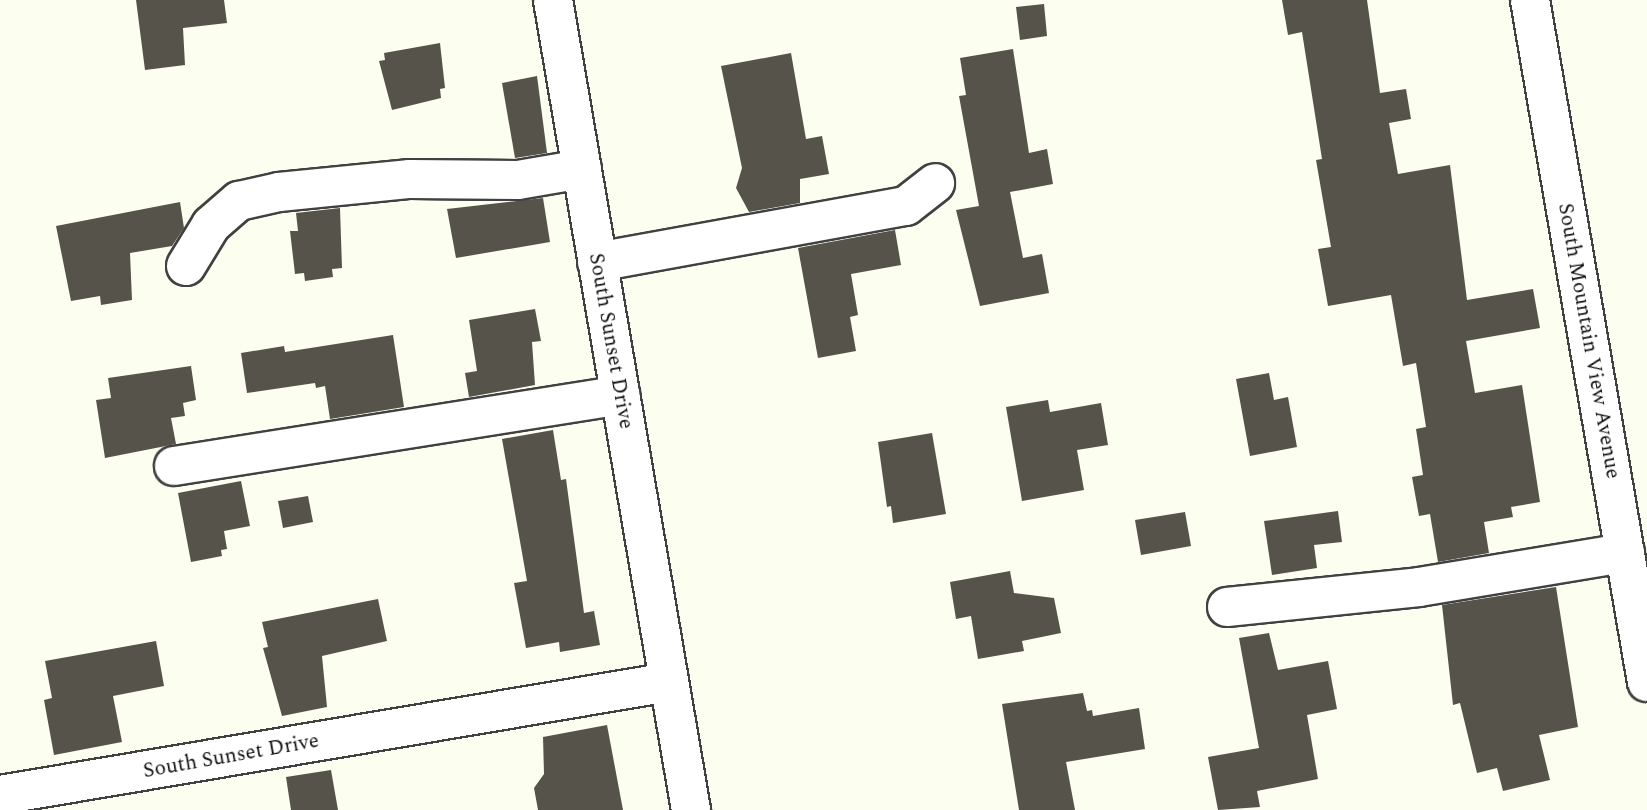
<!DOCTYPE html>
<style>
body{margin:0}
#map{position:relative;width:1647px;height:810px;overflow:hidden;background:#fcfef0;font-family:Spectral,serif}
div>[style]{position:absolute}
[style*='--x']{left:calc(var(--x)*1px);top:calc(var(--y)*1px);width:calc(var(--w)*1px);rotate:calc(var(--a)*1deg)}
.building>*{inset:0;background:#56534b}
.roads{filter:drop-shadow(2px 0 #414141) drop-shadow(-2px 0 #414141) drop-shadow(0 2px #414141) drop-shadow(0 -2px #414141)}
.minor>*{height:38px;margin:-19px;padding:0 19px;transform-origin:19px;border-radius:19px;background:#fff}
span{translate:-50% -50%;white-space:nowrap;text-align:center;line-height:1.15;-webkit-text-stroke:7px #fff;paint-order:stroke}
.street-label{font-size:21px;color:#0e0e0e}
</style>
<div id="map">
<div class="building">
<div style="clip-path:polygon(136px 0,224px 0,227px 23px,183px 28px,185px 65px,145px 70px)"></div>
<div style="clip-path:polygon(1282px 0,1367px 0,1380px 93px,1406px 89px,1411px 119px,1389px 123px,1398px 174px,1450px 165px,1467px 300px,1533px 289px,1540px 328px,1466px 341px,1475px 393px,1522px 385px,1540px 502px,1511px 507px,1513px 517px,1484px 522px,1489px 553px,1438px 562px,1430px 514px,1419px 516px,1412px 477px,1423px 475px,1416px 429px,1426px 427px,1416px 363px,1403px 366px,1391px 295px,1328px 306px,1318px 249px,1331px 247px,1316px 160px,1322px 159px,1302px 32px,1288px 35px)"></div>
<div style="clip-path:polygon(1044px 4px,1047px 36px,1020px 40px,1016px 7px)"></div>
<div style="clip-path:polygon(440px 43px,445px 88px,440px 89px,441px 98px,392px 110px,379px 61px,385px 60px,384px 53px)"></div>
<div style="clip-path:polygon(1013px 49px,1029px 153px,1047px 149px,1053px 184px,1010px 192px,1023px 258px,1042px 254px,1049px 293px,980px 306px,956px 210px,979px 206px,959px 96px,966px 95px,960px 58px)"></div>
<div style="clip-path:polygon(791px 53px,806px 139px,822px 136px,829px 174px,800px 179px,800px 203px,749px 212px,736px 188px,742px 168px,721px 66px)"></div>
<div style="clip-path:polygon(537px 76px,547px 153px,515px 158px,502px 83px)"></div>
<div style="clip-path:polygon(543px 198px,550px 242px,456px 258px,447px 209px)"></div>
<div style="clip-path:polygon(180px 202px,184px 228px,172px 246px,130px 253px,132px 300px,101px 305px,100px 296px,71px 301px,56px 226px)"></div>
<div style="clip-path:polygon(340px 208px,342px 268px,332px 269px,333px 277px,305px 281px,304px 273px,295px 274px,290px 231px,298px 231px,296px 213px)"></div>
<div style="clip-path:polygon(895px 230px,901px 265px,851px 274px,858px 315px,850px 317px,856px 351px,818px 358px,798px 248px)"></div>
<div style="clip-path:polygon(535px 309px,541px 341px,532px 342px,535px 385px,469px 397px,465px 373px,477px 371px,469px 320px)"></div>
<div style="clip-path:polygon(393px 335px,404px 407px,330px 419px,325px 386px,316px 388px,315px 383px,247px 393px,241px 353px,284px 346px,285px 352px)"></div>
<div style="clip-path:polygon(191px 366px,196px 400px,183px 403px,185px 416px,171px 418px,176px 444px,105px 458px,96px 400px,111px 398px,108px 378px)"></div>
<div style="clip-path:polygon(1269px 373px,1274px 400px,1288px 397px,1297px 447px,1250px 456px,1236px 379px)"></div>
<div style="clip-path:polygon(1048px 400px,1050px 412px,1101px 403px,1108px 445px,1077px 450px,1084px 490px,1022px 501px,1006px 407px)"></div>
<div style="clip-path:polygon(553px 430px,561px 480px,566px 479px,584px 613px,594px 611px,600px 645px,560px 652px,559px 642px,526px 648px,514px 583px,527px 581px,502px 439px)"></div>
<div style="clip-path:polygon(932px 433px,946px 514px,893px 523px,891px 506px,887px 507px,878px 442px)"></div>
<div style="clip-path:polygon(241px 481px,250px 526px,224px 531px,227px 549px,221px 550px,222px 556px,191px 562px,178px 493px)"></div>
<div style="clip-path:polygon(308px 496px,313px 522px,283px 528px,278px 501px)"></div>
<div style="clip-path:polygon(1338px 511px,1342px 542px,1314px 545px,1317px 568px,1272px 575px,1264px 521px)"></div>
<div style="clip-path:polygon(1185px 512px,1191px 546px,1141px 555px,1135px 520px)"></div>
<div style="clip-path:polygon(1010px 571px,1014px 593px,1054px 598px,1061px 633px,1022px 641px,1024px 651px,978px 659px,971px 616px,956px 619px,950px 582px)"></div>
<div style="clip-path:polygon(1556px 587px,1578px 727px,1539px 735px,1550px 780px,1503px 791px,1497px 768px,1477px 773px,1460px 703px,1453px 705px,1442px 605px)"></div>
<div style="clip-path:polygon(378px 599px,387px 641px,322px 656px,327px 707px,282px 716px,263px 648px,268px 647px,262px 622px)"></div>
<div style="clip-path:polygon(1269px 633px,1278px 670px,1328px 661px,1337px 709px,1307px 715px,1318px 779px,1257px 791px,1260px 807px,1218px 810px,1208px 757px,1259px 748px,1239px 638px)"></div>
<div style="clip-path:polygon(156px 641px,164px 686px,113px 696px,122px 742px,54px 755px,44px 700px,52px 698px,45px 661px)"></div>
<div style="clip-path:polygon(1083px 693px,1087px 711px,1092px 710px,1093px 716px,1139px 708px,1145px 749px,1066px 762px,1075px 810px,1019px 810px,1002px 704px)"></div>
<div style="clip-path:polygon(607px 725px,623px 810px,538px 810px,534px 788px,544px 774px,543px 737px)"></div>
<div style="clip-path:polygon(331px 770px,338px 810px,291px 810px,286px 777px)"></div>
</div>
<div class="roads">
<div class="minor">
<div style="--x:553;--y:0;--w:822;--a:80.33"></div>
<div style="--x:1530;--y:0;--w:692;--a:80.27"></div>
<div style="--x:597;--y:262;--w:314;--a:-10.3"></div>
<div style="--x:906;--y:206;--w:37;--a:-38"></div>
<div style="--x:186;--y:266;--w:48;--a:-58.6"></div>
<div style="--x:211;--y:225;--w:37;--a:-41"></div>
<div style="--x:239;--y:201;--w:41;--a:-12.7"></div>
<div style="--x:279;--y:192;--w:132;--a:-5.7"></div>
<div style="--x:410;--y:179;--w:108;--a:0.5"></div>
<div style="--x:518;--y:180;--w:65;--a:-9.8"></div>
<div style="--x:174;--y:466;--w:452;--a:-9"></div>
<div style="--x:1227;--y:607;--w:193;--a:-5.9"></div>
<div style="--x:1419;--y:587;--w:209;--a:-9.4"></div>
<div style="--x:0;--y:795;--w:678;--a:-9.59"></div>
</div>
</div>
<div class="street-label">
<span style="left:611px;top:341px;rotate:80deg">South Sunset Drive</span>
<span style="left:1589px;top:341px;rotate:80deg">South Mountain View Avenue</span>
<span style="left:231px;top:756px;rotate:-10deg">South Sunset Drive</span>
</div>
</div>
